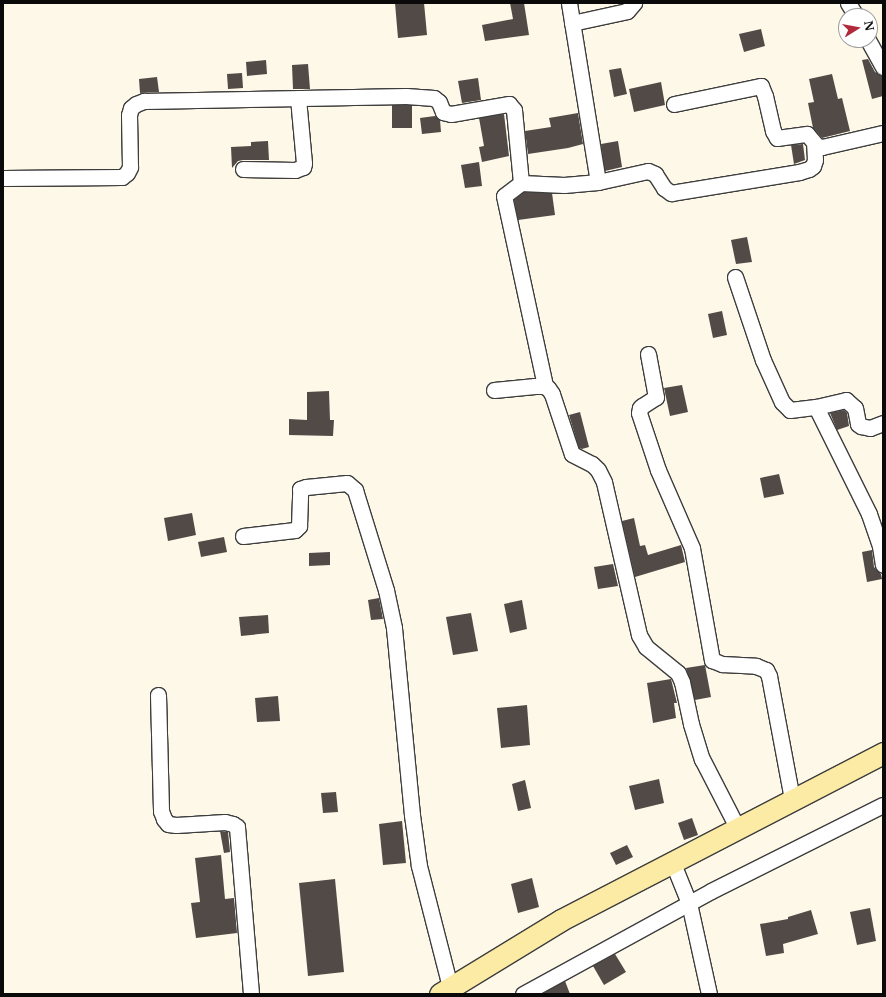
<!DOCTYPE html>
<style>
body{margin:0}
#map{position:relative;width:886px;height:997px;overflow:hidden;background:#fef8e8;font-family:"Libre Baskerville",serif}
div>[style]{position:absolute}
[style*='--x']{left:calc(var(--x)*1px);top:calc(var(--y)*1px);width:calc(var(--w)*1px);rotate:calc(var(--a)*1deg)}
.building>*{inset:0;background:#524a47}
.roads{filter:drop-shadow(1px 0 #3d3d3d) drop-shadow(-1px 0 #3d3d3d) drop-shadow(0 1px #3d3d3d) drop-shadow(0 -1px #3d3d3d)}
.street>*{height:15px;margin:-7.5px;padding:0 7.5px;transform-origin:7.5px;border-radius:7.5px;background:#fff}
.secondary>*{height:21px;margin:-10.5px;padding:0 10.5px;transform-origin:10.5px;border-radius:10.5px;background:#fceba5}
span{translate:-50% -50%;white-space:nowrap;text-align:center;line-height:1.15;-webkit-text-stroke:4px #fff;paint-order:stroke}
.frame{position:absolute;inset:0;border:4px solid #0a0a0a;pointer-events:none}
.north{position:absolute;left:838px;top:8px;width:40px;height:40px;box-sizing:border-box;background:#fff;border:1px solid #9d9d9d;border-radius:50%;rotate:79deg;font-size:11px;font-weight:700;line-height:16px;text-align:center;color:#0a0a0a}
.north::after{content:'';display:block;margin:auto;width:14px;height:18px;background:#b3293c;clip-path:polygon(50% 0,100% 100%,50% 72%,0 100%)}
</style>
<div id="map">
<div class="building">
<div style="clip-path:polygon(395px 3px,424px 3px,427px 35px,398px 38px)"></div>
<div style="clip-path:polygon(510px 3px,524px 3px,529px 35px,485px 41px,482px 25px,513px 19px)"></div>
<div style="clip-path:polygon(761px 29px,765px 46px,744px 52px,739px 34px)"></div>
<div style="clip-path:polygon(868px 59px,875px 72px,883px 76px,883px 96px,872px 99px,862px 60px)"></div>
<div style="clip-path:polygon(266px 60px,267px 74px,247px 76px,246px 62px)"></div>
<div style="clip-path:polygon(308px 64px,310px 89px,293px 89px,292px 65px)"></div>
<div style="clip-path:polygon(621px 68px,627px 94px,614px 97px,609px 70px)"></div>
<div style="clip-path:polygon(242px 73px,243px 88px,228px 89px,227px 74px)"></div>
<div style="clip-path:polygon(832px 74px,838px 99px,842px 98px,850px 131px,822px 138px,813px 128px,808px 103px,814px 102px,809px 79px)"></div>
<div style="clip-path:polygon(157px 77px,159px 92px,140px 93px,139px 79px)"></div>
<div style="clip-path:polygon(478px 78px,481px 100px,462px 103px,458px 81px)"></div>
<div style="clip-path:polygon(661px 82px,665px 105px,634px 112px,629px 89px)"></div>
<div style="clip-path:polygon(392px 105px,412px 105px,412px 128px,392px 128px)"></div>
<div style="clip-path:polygon(578px 113px,583px 144px,568px 148px,528px 154px,525px 131px,551px 127px,549px 118px)"></div>
<div style="clip-path:polygon(504px 114px,509px 156px,482px 162px,479px 147px,484px 146px,479px 118px)"></div>
<div style="clip-path:polygon(435px 116px,440px 120px,441px 132px,422px 134px,420px 118px)"></div>
<div style="clip-path:polygon(268px 141px,269px 160px,243px 160px,238px 161px,232px 168px,231px 147px,251px 146px,251px 142px)"></div>
<div style="clip-path:polygon(618px 141px,622px 167px,605px 171px,601px 144px)"></div>
<div style="clip-path:polygon(803px 144px,805px 160px,794px 164px,791px 145px)"></div>
<div style="clip-path:polygon(479px 162px,482px 186px,465px 188px,461px 165px)"></div>
<div style="clip-path:polygon(524px 192px,552px 193px,555px 215px,518px 220px,514px 200px)"></div>
<div style="clip-path:polygon(747px 237px,752px 262px,736px 264px,731px 240px)"></div>
<div style="clip-path:polygon(722px 311px,727px 335px,713px 338px,708px 314px)"></div>
<div style="clip-path:polygon(682px 385px,688px 412px,670px 416px,664px 388px)"></div>
<div style="clip-path:polygon(329px 391px,330px 420px,334px 420px,333px 436px,289px 435px,289px 419px,307px 420px,307px 392px)"></div>
<div style="clip-path:polygon(844px 410px,847px 413px,849px 426px,837px 430px,830px 413px)"></div>
<div style="clip-path:polygon(580px 412px,589px 447px,582px 449px,579px 448px,569px 415px)"></div>
<div style="clip-path:polygon(779px 474px,784px 494px,764px 498px,760px 478px)"></div>
<div style="clip-path:polygon(192px 513px,196px 535px,168px 541px,164px 518px)"></div>
<div style="clip-path:polygon(634px 518px,640px 546px,645px 545px,648px 555px,681px 545px,685px 562px,635px 577px,622px 521px)"></div>
<div style="clip-path:polygon(224px 537px,227px 552px,201px 557px,198px 542px)"></div>
<div style="clip-path:polygon(872px 550px,874px 567px,881px 574px,882px 579px,867px 582px,862px 552px)"></div>
<div style="clip-path:polygon(330px 552px,330px 565px,309px 566px,309px 553px)"></div>
<div style="clip-path:polygon(613px 564px,618px 586px,598px 589px,594px 567px)"></div>
<div style="clip-path:polygon(379px 598px,383px 619px,371px 620px,368px 600px)"></div>
<div style="clip-path:polygon(522px 600px,527px 629px,510px 633px,504px 604px)"></div>
<div style="clip-path:polygon(471px 613px,478px 651px,453px 655px,446px 617px)"></div>
<div style="clip-path:polygon(268px 615px,269px 633px,241px 636px,239px 617px)"></div>
<div style="clip-path:polygon(705px 665px,711px 697px,695px 700px,686px 668px)"></div>
<div style="clip-path:polygon(671px 679px,677px 703px,674px 703px,676px 718px,653px 723px,647px 683px)"></div>
<div style="clip-path:polygon(278px 696px,280px 721px,257px 722px,255px 698px)"></div>
<div style="clip-path:polygon(527px 705px,530px 745px,501px 748px,497px 708px)"></div>
<div style="clip-path:polygon(659px 779px,664px 803px,635px 810px,629px 786px)"></div>
<div style="clip-path:polygon(525px 780px,531px 808px,518px 811px,512px 784px)"></div>
<div style="clip-path:polygon(336px 792px,338px 812px,323px 813px,321px 793px)"></div>
<div style="clip-path:polygon(692px 818px,698px 835px,684px 840px,678px 823px)"></div>
<div style="clip-path:polygon(402px 821px,406px 863px,383px 865px,379px 824px)"></div>
<div style="clip-path:polygon(220px 831px,228px 832px,230px 852px,224px 853px)"></div>
<div style="clip-path:polygon(627px 845px,633px 857px,616px 865px,610px 853px)"></div>
<div style="clip-path:polygon(221px 855px,225px 899px,234px 898px,237px 933px,196px 938px,191px 903px,200px 902px,195px 858px)"></div>
<div style="clip-path:polygon(532px 878px,539px 907px,518px 913px,511px 884px)"></div>
<div style="clip-path:polygon(335px 879px,344px 972px,308px 976px,299px 883px)"></div>
<div style="clip-path:polygon(870px 908px,876px 941px,857px 945px,850px 912px)"></div>
<div style="clip-path:polygon(811px 910px,818px 934px,783px 944px,784px 953px,766px 956px,760px 924px,788px 919px,788px 917px)"></div>
<div style="clip-path:polygon(615px 954px,626px 972px,604px 985px,593px 966px)"></div>
<div style="clip-path:polygon(565px 981px,570px 994px,542px 994px)"></div>
</div>
<div class="roads">
<div class="street">
<div style="--x:569;--y:3;--w:181;--a:80.8"></div>
<div style="--x:848;--y:3;--w:15;--a:58"></div>
<div style="--x:572;--y:23;--w:56;--a:-12.3"></div>
<div style="--x:627;--y:11;--w:11;--a:-49"></div>
<div style="--x:868;--y:40;--w:31;--a:61"></div>
<div style="--x:674;--y:104;--w:89;--a:-11.7"></div>
<div style="--x:761;--y:86;--w:11;--a:68"></div>
<div style="--x:765;--y:96;--w:36;--a:77"></div>
<div style="--x:773;--y:131;--w:8;--a:60"></div>
<div style="--x:777;--y:138;--w:30;--a:-8"></div>
<div style="--x:807;--y:134;--w:16;--a:50"></div>
<div style="--x:817;--y:146;--w:5;--a:11"></div>
<div style="--x:822;--y:147;--w:63;--a:-12.9"></div>
<div style="--x:243;--y:169;--w:52;--a:1.1"></div>
<div style="--x:295;--y:170;--w:9;--a:-21"></div>
<div style="--x:303;--y:167;--w:4;--a:-76"></div>
<div style="--x:304;--y:163;--w:65;--a:-95.3"></div>
<div style="--x:3;--y:178;--w:119;--a:-0.5"></div>
<div style="--x:122;--y:177;--w:6;--a:-39"></div>
<div style="--x:127;--y:173;--w:7;--a:-63"></div>
<div style="--x:130;--y:167;--w:52;--a:-91.1"></div>
<div style="--x:129;--y:115;--w:7;--a:-74"></div>
<div style="--x:131;--y:108;--w:6;--a:-39"></div>
<div style="--x:136;--y:104;--w:9;--a:-21"></div>
<div style="--x:144;--y:101;--w:262;--a:-1.1"></div>
<div style="--x:406;--y:96;--w:28;--a:4"></div>
<div style="--x:434;--y:98;--w:6;--a:39"></div>
<div style="--x:439;--y:102;--w:11;--a:68"></div>
<div style="--x:443;--y:112;--w:8;--a:14"></div>
<div style="--x:451;--y:114;--w:59;--a:-9.8"></div>
<div style="--x:509;--y:104;--w:8;--a:50"></div>
<div style="--x:514;--y:110;--w:73;--a:84.5"></div>
<div style="--x:521;--y:183;--w:43;--a:2.7"></div>
<div style="--x:564;--y:185;--w:34;--a:-5"></div>
<div style="--x:598;--y:182;--w:51;--a:-12.4"></div>
<div style="--x:648;--y:171;--w:8;--a:23"></div>
<div style="--x:655;--y:174;--w:17;--a:57"></div>
<div style="--x:664;--y:188;--w:9;--a:36"></div>
<div style="--x:671;--y:193;--w:130;--a:-9.3"></div>
<div style="--x:799;--y:172;--w:10;--a:-17"></div>
<div style="--x:809;--y:169;--w:5;--a:-37"></div>
<div style="--x:813;--y:166;--w:6;--a:-72"></div>
<div style="--x:815;--y:160;--w:17;--a:-93"></div>
<div style="--x:521;--y:183;--w:21;--a:143"></div>
<div style="--x:504;--y:196;--w:193;--a:77.8"></div>
<div style="--x:545;--y:385;--w:2;--a:153"></div>
<div style="--x:735;--y:277;--w:88;--a:71.4"></div>
<div style="--x:763;--y:360;--w:46;--a:65.7"></div>
<div style="--x:782;--y:402;--w:11;--a:45"></div>
<div style="--x:790;--y:410;--w:26;--a:-7"></div>
<div style="--x:816;--y:407;--w:119;--a:63.6"></div>
<div style="--x:869;--y:514;--w:34;--a:71"></div>
<div style="--x:880;--y:546;--w:19;--a:81"></div>
<div style="--x:648;--y:354;--w:44;--a:79.5"></div>
<div style="--x:656;--y:397;--w:17;--a:147"></div>
<div style="--x:642;--y:406;--w:3;--a:135"></div>
<div style="--x:640;--y:408;--w:5;--a:101"></div>
<div style="--x:639;--y:413;--w:60;--a:71.6"></div>
<div style="--x:658;--y:470;--w:85;--a:66.4"></div>
<div style="--x:692;--y:548;--w:114;--a:79.9"></div>
<div style="--x:712;--y:660;--w:11;--a:22"></div>
<div style="--x:722;--y:664;--w:34;--a:3"></div>
<div style="--x:756;--y:666;--w:11;--a:22"></div>
<div style="--x:766;--y:670;--w:7;--a:63"></div>
<div style="--x:769;--y:676;--w:125;--a:79.4"></div>
<div style="--x:494;--y:390;--w:41;--a:-5.6"></div>
<div style="--x:535;--y:386;--w:8;--a:0"></div>
<div style="--x:543;--y:386;--w:5;--a:22"></div>
<div style="--x:548;--y:388;--w:7;--a:56"></div>
<div style="--x:552;--y:394;--w:63;--a:71.6"></div>
<div style="--x:572;--y:454;--w:22;--a:27"></div>
<div style="--x:592;--y:464;--w:8;--a:45"></div>
<div style="--x:598;--y:470;--w:13;--a:63"></div>
<div style="--x:604;--y:482;--w:157;--a:77.1"></div>
<div style="--x:639;--y:635;--w:14;--a:60"></div>
<div style="--x:646;--y:647;--w:41;--a:39.1"></div>
<div style="--x:678;--y:673;--w:10;--a:66"></div>
<div style="--x:682;--y:682;--w:43;--a:77.9"></div>
<div style="--x:691;--y:724;--w:37;--a:73"></div>
<div style="--x:702;--y:759;--w:79;--a:62.8"></div>
<div style="--x:816;--y:407;--w:31;--a:-13"></div>
<div style="--x:846;--y:400;--w:12;--a:42"></div>
<div style="--x:855;--y:408;--w:16;--a:79"></div>
<div style="--x:858;--y:424;--w:4;--a:34"></div>
<div style="--x:861;--y:426;--w:9;--a:13"></div>
<div style="--x:870;--y:428;--w:14;--a:-21"></div>
<div style="--x:243;--y:536;--w:52;--a:-6.6"></div>
<div style="--x:295;--y:530;--w:6;--a:-45"></div>
<div style="--x:299;--y:526;--w:37;--a:-88"></div>
<div style="--x:300;--y:489;--w:6;--a:-18"></div>
<div style="--x:306;--y:487;--w:41;--a:-5.6"></div>
<div style="--x:347;--y:483;--w:11;--a:41"></div>
<div style="--x:355;--y:490;--w:105;--a:72.8"></div>
<div style="--x:386;--y:590;--w:39;--a:78"></div>
<div style="--x:394;--y:628;--w:188;--a:84.5"></div>
<div style="--x:412;--y:815;--w:51;--a:82.2"></div>
<div style="--x:419;--y:866;--w:125;--a:75.6"></div>
<div style="--x:158;--y:695;--w:116;--a:88.5"></div>
<div style="--x:161;--y:811;--w:9;--a:69"></div>
<div style="--x:164;--y:819;--w:6;--a:51"></div>
<div style="--x:168;--y:824;--w:8;--a:7"></div>
<div style="--x:176;--y:825;--w:49;--a:-3.5"></div>
<div style="--x:225;--y:822;--w:8;--a:14"></div>
<div style="--x:233;--y:824;--w:5;--a:37"></div>
<div style="--x:237;--y:827;--w:168;--a:85.2"></div>
<div style="--x:672;--y:861;--w:45;--a:68"></div>
<div style="--x:689;--y:903;--w:93;--a:77.6"></div>
<div style="--x:523;--y:994;--w:214;--a:-28.7"></div>
<div style="--x:711;--y:891;--w:192;--a:-26.6"></div>
</div>
<div class="secondary">
<div style="--x:440;--y:994;--w:142;--a:-31.4"></div>
<div style="--x:561;--y:920;--w:363;--a:-27.4"></div>
</div>
</div>
<div class="frame"></div>
<div class="north">N</div>
</div>
